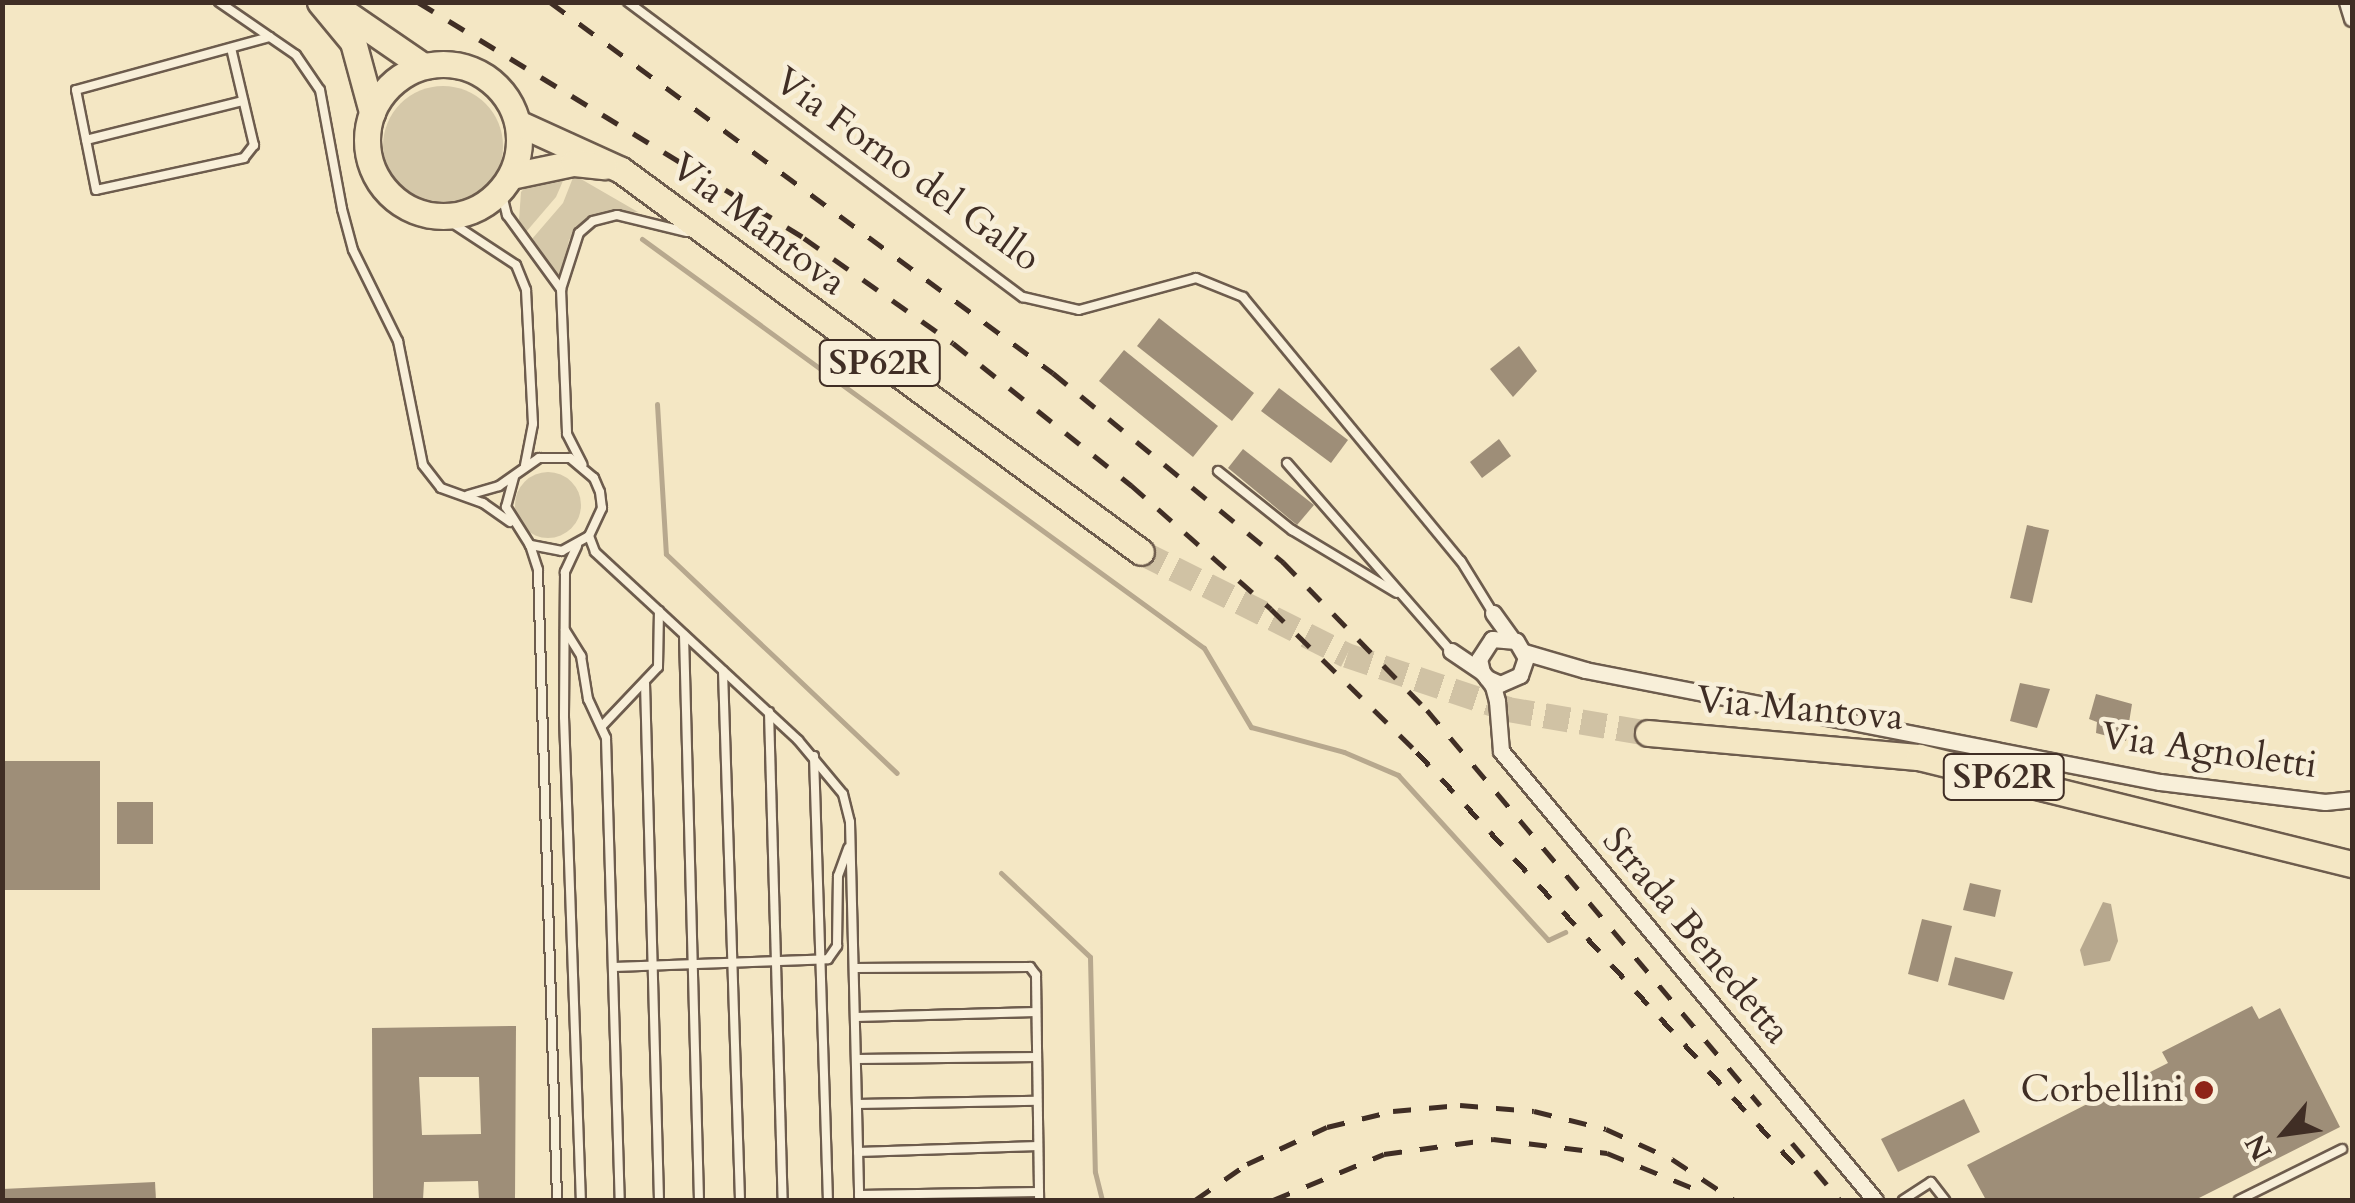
<!DOCTYPE html>
<style>
body{margin:0}
#map{position:relative;width:2355px;height:1203px;overflow:hidden;background:#f4e7c4;font-family:Cardo,serif}
div>[style]{position:absolute}
[style*='--x']{left:calc(var(--x)*1px);top:calc(var(--y)*1px);width:calc(var(--w)*1px);rotate:calc(var(--a)*1deg)}
.green>*{inset:0;background:#d5c8a9}
.round{border-radius:50%}
.water>*{inset:0;background:#b7a88e}
.stream>*{height:5px;margin:-2.5px;padding:0 2.5px;transform-origin:2.5px;border-radius:2.5px;background:#b7a88e}
.building>*{inset:0;background:#9e8e78}
.primary-tunnel>*{height:25px;margin-top:-12.5px;transform-origin:0;background:repeating-linear-gradient(90deg,#d0c2a4 0 25px,transparent 0 37px)}
.roads{filter:drop-shadow(2px 0 #6d5c4d) drop-shadow(-2px 0 #6d5c4d) drop-shadow(0 2px #6d5c4d) drop-shadow(0 -2px #6d5c4d)}
.service>*{height:8px;margin:-4px;padding:0 4px;transform-origin:4px;border-radius:4px;background:#f8efd9}
.minor>*{height:15px;margin:-7.5px;padding:0 7.5px;transform-origin:7.5px;border-radius:7.5px;background:#f8efd9}
.primary>*{height:25px;margin:-12.5px;padding:0 12.5px;transform-origin:12.5px;border-radius:12.5px;background:#f4e7c4}
.primary>.ring{margin:-12.5px;padding:0;box-sizing:content-box;background:none;border:25px solid #f4e7c4;border-radius:50%}
.rail>*{height:5px;margin-top:-2.5px;transform-origin:0;background:repeating-linear-gradient(90deg,#402e25 0 18px,transparent 0 36px)}
.dots>*{width:28px;height:28px;translate:-50% -50%;box-sizing:border-box;border:5px solid #f8efd9;border-radius:50%}
span{translate:-50% -50%;white-space:nowrap;text-align:center;line-height:1.15;-webkit-text-stroke:9px #f8efd9;paint-order:stroke}
.shield-label span{padding:2px 8px;background:#f8efd9;border:2px solid;border-radius:8px;-webkit-text-stroke-width:0}
.shield-label{font-size:35px;color:#402e25;font-weight:700}
.street-label{font-size:38px;color:#402e25}
.poi-label{font-size:38px;color:#402e25}
.right{translate:-100% -50%;text-align:right}
.frame{position:absolute;inset:0;border:5px solid #402e25;pointer-events:none}
.north{position:absolute;left:2235px;top:1083px;width:100px;height:100px;-webkit-text-stroke:8px #f8efd9;paint-order:stroke;rotate:241deg;font-size:28px;font-weight:700;line-height:40px;text-align:center;color:#402e25}
.north::after{content:'';display:block;margin:auto;width:35px;height:45px;background:#402e25;clip-path:polygon(50% 0,100% 100%,50% 72%,0 100%)}
</style>
<div id="map">
<div class="green">
<div class="round" style="left:383px;top:86px;width:120px;height:120px"></div>
<div style="clip-path:polygon(566px 174px,556px 197px,526px 232px,519px 220px,521px 192px,529px 183px)"></div>
<div style="clip-path:polygon(574px 175px,638px 212px,599px 214px,580px 225px,569px 240px,561px 281px,532px 239px,563px 203px)"></div>
<div class="round" style="left:515px;top:472px;width:66px;height:66px"></div>
</div>
<div class="water">
<div style="clip-path:polygon(2103px 902px,2111px 904px,2118px 941px,2110px 961px,2084px 966px,2080px 950px)"></div>
</div>
<div class="stream">
<div style="--x:642;--y:239;--w:695;--a:36.05"></div>
<div style="--x:1204;--y:648;--w:92;--a:59.3"></div>
<div style="--x:1251;--y:727;--w:96;--a:15"></div>
<div style="--x:1344;--y:752;--w:59;--a:23.1"></div>
<div style="--x:1398;--y:775;--w:223;--a:47.7"></div>
<div style="--x:1548;--y:940;--w:19;--a:-25"></div>
<div style="--x:657;--y:404;--w:150;--a:86.6"></div>
<div style="--x:666;--y:554;--w:318;--a:43.5"></div>
<div style="--x:1001;--y:873;--w:122;--a:43.3"></div>
<div style="--x:1090;--y:957;--w:215;--a:88.7"></div>
<div style="--x:1095;--y:1172;--w:29;--a:76"></div>
</div>
<div class="building">
<div style="clip-path:polygon(1159px 318px,1254px 393px,1232px 421px,1137px 346px)"></div>
<div style="clip-path:polygon(1519px 346px,1537px 371px,1513px 397px,1490px 369px)"></div>
<div style="clip-path:polygon(1124px 350px,1218px 426px,1193px 457px,1099px 381px)"></div>
<div style="clip-path:polygon(1279px 388px,1348px 440px,1331px 463px,1261px 411px)"></div>
<div style="clip-path:polygon(1499px 439px,1511px 456px,1482px 478px,1470px 462px)"></div>
<div style="clip-path:polygon(1243px 449px,1314px 505px,1297px 525px,1228px 468px)"></div>
<div style="clip-path:polygon(2027px 525px,2049px 530px,2032px 603px,2010px 598px)"></div>
<div style="clip-path:polygon(2020px 683px,2050px 689px,2037px 728px,2010px 721px)"></div>
<div style="clip-path:polygon(2096px 694px,2132px 704px,2126px 741px,2096px 733px,2097px 722px,2089px 719px)"></div>
<div style="clip-path:polygon(2px 761px,100px 761px,100px 890px,2px 890px)"></div>
<div style="clip-path:polygon(117px 802px,153px 802px,153px 844px,117px 844px)"></div>
<div style="clip-path:polygon(1970px 883px,2001px 890px,1995px 917px,1963px 910px)"></div>
<div style="clip-path:polygon(1922px 919px,1952px 926px,1938px 982px,1908px 974px)"></div>
<div style="clip-path:polygon(1955px 957px,2013px 972px,2004px 1000px,1948px 985px)"></div>
<div style="clip-path:polygon(2252px 1006px,2259px 1019px,2280px 1008px,2340px 1127px,2195px 1200px,1986px 1200px,1967px 1165px,2168px 1063px,2162px 1052px)"></div>
<div style="clip-path:polygon(evenodd,516px 1026px,515px 1200px,479px 1200px,478px 1181px,424px 1182px,423px 1200px,373px 1200px,372px 1028px,516px 1026px,419px 1077px,479px 1077px,481px 1134px,422px 1135px,419px 1077px)"></div>
<div style="clip-path:polygon(1964px 1099px,1980px 1132px,1898px 1172px,1881px 1139px)"></div>
<div style="clip-path:polygon(155px 1182px,156px 1200px,2px 1200px,2px 1189px)"></div>
</div>
<div class="primary-tunnel">
<div style="--x:1141;--y:552;--w:230;--a:26.6"></div>
<div style="--x:1347;--y:655;--w:170;--a:18.5"></div>
<div style="--x:1508;--y:709;--w:142;--a:9.7"></div>
</div>
<div class="roads">
<div class="service">
<div style="--x:219;--y:2;--w:93;--a:34.5"></div>
<div style="--x:296;--y:55;--w:42;--a:55.6"></div>
<div style="--x:320;--y:90;--w:121;--a:79.5"></div>
<div style="--x:342;--y:209;--w:42;--a:75"></div>
<div style="--x:353;--y:250;--w:102;--a:63.7"></div>
<div style="--x:398;--y:341;--w:126;--a:78.6"></div>
<div style="--x:423;--y:465;--w:29;--a:52"></div>
<div style="--x:441;--y:488;--w:45;--a:19.7"></div>
<div style="--x:483;--y:503;--w:33;--a:35"></div>
<div style="--x:628;--y:2;--w:493;--a:36.8"></div>
<div style="--x:1023;--y:297;--w:57;--a:13.1"></div>
<div style="--x:1079;--y:310;--w:121;--a:-15.3"></div>
<div style="--x:1196;--y:278;--w:51;--a:22"></div>
<div style="--x:1243;--y:297;--w:342;--a:50.5"></div>
<div style="--x:1461;--y:561;--w:61;--a:58.4"></div>
<div style="--x:231;--y:48;--w:100;--a:76.7"></div>
<div style="--x:254;--y:145;--w:16;--a:128"></div>
<div style="--x:244;--y:158;--w:151;--a:167.8"></div>
<div style="--x:96;--y:190;--w:102;--a:-101.3"></div>
<div style="--x:76;--y:90;--w:201;--a:-15.3"></div>
<div style="--x:86;--y:140;--w:162;--a:-14"></div>
<div style="--x:501;--y:191;--w:25;--a:76"></div>
<div style="--x:507;--y:215;--w:92;--a:53.9"></div>
<div style="--x:561;--y:289;--w:145;--a:87.6"></div>
<div style="--x:567;--y:434;--w:34;--a:63"></div>
<div style="--x:443;--y:217;--w:87;--a:33.3"></div>
<div style="--x:516;--y:265;--w:27;--a:68"></div>
<div style="--x:526;--y:290;--w:134;--a:87"></div>
<div style="--x:533;--y:424;--w:42;--a:101"></div>
<div style="--x:561;--y:289;--w:59;--a:-72.2"></div>
<div style="--x:579;--y:233;--w:18;--a:-41"></div>
<div style="--x:593;--y:221;--w:25;--a:-14"></div>
<div style="--x:617;--y:215;--w:72;--a:13.7"></div>
<div style="--x:1287;--y:463;--w:249;--a:48.9"></div>
<div style="--x:1218;--y:471;--w:95;--a:38.6"></div>
<div style="--x:1292;--y:530;--w:122;--a:31"></div>
<div style="--x:468;--y:495;--w:32;--a:-16"></div>
<div style="--x:499;--y:486;--w:49;--a:-35"></div>
<div style="--x:539;--y:458;--w:31;--a:0"></div>
<div style="--x:570;--y:458;--w:31;--a:40"></div>
<div style="--x:594;--y:478;--w:15;--a:67"></div>
<div style="--x:600;--y:492;--w:16;--a:83"></div>
<div style="--x:602;--y:508;--w:31;--a:115"></div>
<div style="--x:589;--y:536;--w:31;--a:151"></div>
<div style="--x:562;--y:551;--w:33;--a:-169"></div>
<div style="--x:530;--y:545;--w:45;--a:-122.3"></div>
<div style="--x:506;--y:507;--w:31;--a:-75"></div>
<div style="--x:589;--y:536;--w:17;--a:69"></div>
<div style="--x:595;--y:552;--w:277;--a:42.8"></div>
<div style="--x:798;--y:740;--w:70;--a:50.2"></div>
<div style="--x:843;--y:794;--w:29;--a:76"></div>
<div style="--x:850;--y:822;--w:378;--a:88.6"></div>
<div style="--x:530;--y:545;--w:26;--a:72"></div>
<div style="--x:538;--y:570;--w:630;--a:88.27"></div>
<div style="--x:577;--y:546;--w:29;--a:115"></div>
<div style="--x:565;--y:572;--w:145;--a:90.4"></div>
<div style="--x:564;--y:717;--w:483;--a:88"></div>
<div style="--x:565;--y:630;--w:31;--a:58"></div>
<div style="--x:581;--y:656;--w:44;--a:80.8"></div>
<div style="--x:588;--y:699;--w:43;--a:65.2"></div>
<div style="--x:606;--y:738;--w:462;--a:88.3"></div>
<div style="--x:684;--y:635;--w:565;--a:88.48"></div>
<div style="--x:723;--y:671;--w:529;--a:88.16"></div>
<div style="--x:645;--y:683;--w:517;--a:88.45"></div>
<div style="--x:769;--y:712;--w:488;--a:88.4"></div>
<div style="--x:602;--y:726;--w:81;--a:-46.5"></div>
<div style="--x:658;--y:667;--w:56;--a:-89"></div>
<div style="--x:814;--y:756;--w:444;--a:88.2"></div>
<div style="--x:614;--y:967;--w:214;--a:-2.1"></div>
<div style="--x:828;--y:959;--w:16;--a:-55"></div>
<div style="--x:837;--y:946;--w:70;--a:-89.2"></div>
<div style="--x:838;--y:876;--w:30;--a:-70"></div>
<div style="--x:854;--y:968;--w:176;--a:-0.3"></div>
<div style="--x:1030;--y:967;--w:10;--a:53"></div>
<div style="--x:1036;--y:975;--w:225;--a:89.2"></div>
<div style="--x:856;--y:1017;--w:180;--a:-1.6"></div>
<div style="--x:857;--y:1059;--w:180;--a:-0.6"></div>
<div style="--x:857;--y:1104;--w:180;--a:-1"></div>
<div style="--x:858;--y:1152;--w:180;--a:-1.9"></div>
<div style="--x:859;--y:1195;--w:179;--a:-1"></div>
<div style="--x:1903;--y:1200;--w:33;--a:-33"></div>
<div style="--x:1931;--y:1182;--w:23;--a:52"></div>
<div style="--x:2239;--y:1200;--w:115;--a:-26.3"></div>
</div>
<div class="minor">
<div style="--x:2347;--y:2;--w:17;--a:73"></div>
<div style="--x:1493;--y:613;--w:31;--a:54"></div>
<div style="--x:1451;--y:651;--w:37;--a:34"></div>
<div style="--x:1524;--y:652;--w:64;--a:16.4"></div>
<div style="--x:1585;--y:670;--w:586;--a:11.02"></div>
<div style="--x:2160;--y:782;--w:166;--a:6.9"></div>
<div style="--x:2325;--y:802;--w:27;--a:-6"></div>
<div style="--x:1487;--y:678;--w:14;--a:25"></div>
<div style="--x:1500;--y:684;--w:22;--a:-24"></div>
<div style="--x:1520;--y:675;--w:18;--a:-71"></div>
<div style="--x:1526;--y:658;--w:20;--a:-120"></div>
<div style="--x:1516;--y:641;--w:24;--a:-175"></div>
<div style="--x:1492;--y:639;--w:24;--a:123"></div>
<div style="--x:1479;--y:659;--w:13;--a:77"></div>
<div style="--x:1482;--y:672;--w:8;--a:50"></div>
<div style="--x:1487;--y:678;--w:10;--a:53"></div>
<div style="--x:1493;--y:686;--w:16;--a:75"></div>
<div style="--x:1497;--y:701;--w:50;--a:85.4"></div>
<div style="--x:1501;--y:751;--w:584;--a:50.21"></div>
</div>
<div class="primary">
<div style="--x:320;--y:2;--w:52;--a:50.5"></div>
<div style="--x:353;--y:42;--w:73;--a:74.8"></div>
<div style="--x:337;--y:7;--w:104;--a:34.5"></div>
<div class="ring" style="left:367px;top:64px;width:127px;height:127px"></div>
<div style="--x:518;--y:123;--w:113;--a:24.5"></div>
<div style="--x:621;--y:170;--w:645;--a:36.3"></div>
<div style="--x:511;--y:176;--w:63;--a:-11.8"></div>
<div style="--x:573;--y:163;--w:31;--a:6"></div>
<div style="--x:1648;--y:733;--w:272;--a:5.1"></div>
<div style="--x:1919;--y:757;--w:446;--a:13.9"></div>
</div>
</div>
<div class="rail">
<div style="--x:418;--y:2;--w:452;--a:31.4"></div>
<div style="--x:804;--y:238;--w:182;--a:35.2"></div>
<div style="--x:953;--y:343;--w:228;--a:38.6"></div>
<div style="--x:1131;--y:485;--w:187;--a:41.5"></div>
<div style="--x:1271;--y:609;--w:204;--a:44.4"></div>
<div style="--x:1417;--y:752;--w:558;--a:47.54"></div>
<div style="--x:550;--y:2;--w:625;--a:36.41"></div>
<div style="--x:1053;--y:373;--w:298;--a:39.4"></div>
<div style="--x:1283;--y:562;--w:206;--a:45.8"></div>
<div style="--x:1427;--y:710;--w:517;--a:49.87"></div>
<div style="--x:1792;--y:1143;--w:75;--a:49.9"></div>
<div style="--x:1195;--y:1200;--w:63;--a:-34.7"></div>
<div style="--x:1247;--y:1164;--w:88;--a:-24.8"></div>
<div style="--x:1327;--y:1127;--w:68;--a:-13.6"></div>
<div style="--x:1393;--y:1111;--w:67;--a:-5.1"></div>
<div style="--x:1460;--y:1105;--w:74;--a:4.6"></div>
<div style="--x:1534;--y:1111;--w:74;--a:14"></div>
<div style="--x:1606;--y:1129;--w:72;--a:24.4"></div>
<div style="--x:1672;--y:1159;--w:74;--a:33.5"></div>
<div style="--x:1273;--y:1200;--w:120;--a:-22.5"></div>
<div style="--x:1384;--y:1154;--w:110;--a:-7.8"></div>
<div style="--x:1493;--y:1139;--w:115;--a:7"></div>
<div style="--x:1607;--y:1153;--w:106;--a:22.2"></div>
</div>
<div class="dots">
<div style="left:2204px;top:1090px;background:#8f2418"></div>
</div>
<div class="shield-label">
<span style="left:880px;top:363px">SP62R</span>
<span style="left:2004px;top:777px">SP62R</span>
</div>
<div class="street-label">
<span style="left:907px;top:170px;rotate:36deg">Via Forno del Gallo</span>
<span style="left:758px;top:225px;rotate:37deg">Via Mantova</span>
<span style="left:1800px;top:709px;rotate:5deg">Via Mantova</span>
<span style="left:2209px;top:751px;rotate:8deg">Via Agnoletti</span>
<span style="left:1696px;top:936px;rotate:50deg">Strada Benedetta</span>
</div>
<div class="poi-label">
<span class="right" style="left:2184px;top:1090px">Corbellini</span>
</div>
<div class="frame"></div>
<div class="north">N</div>
</div>
